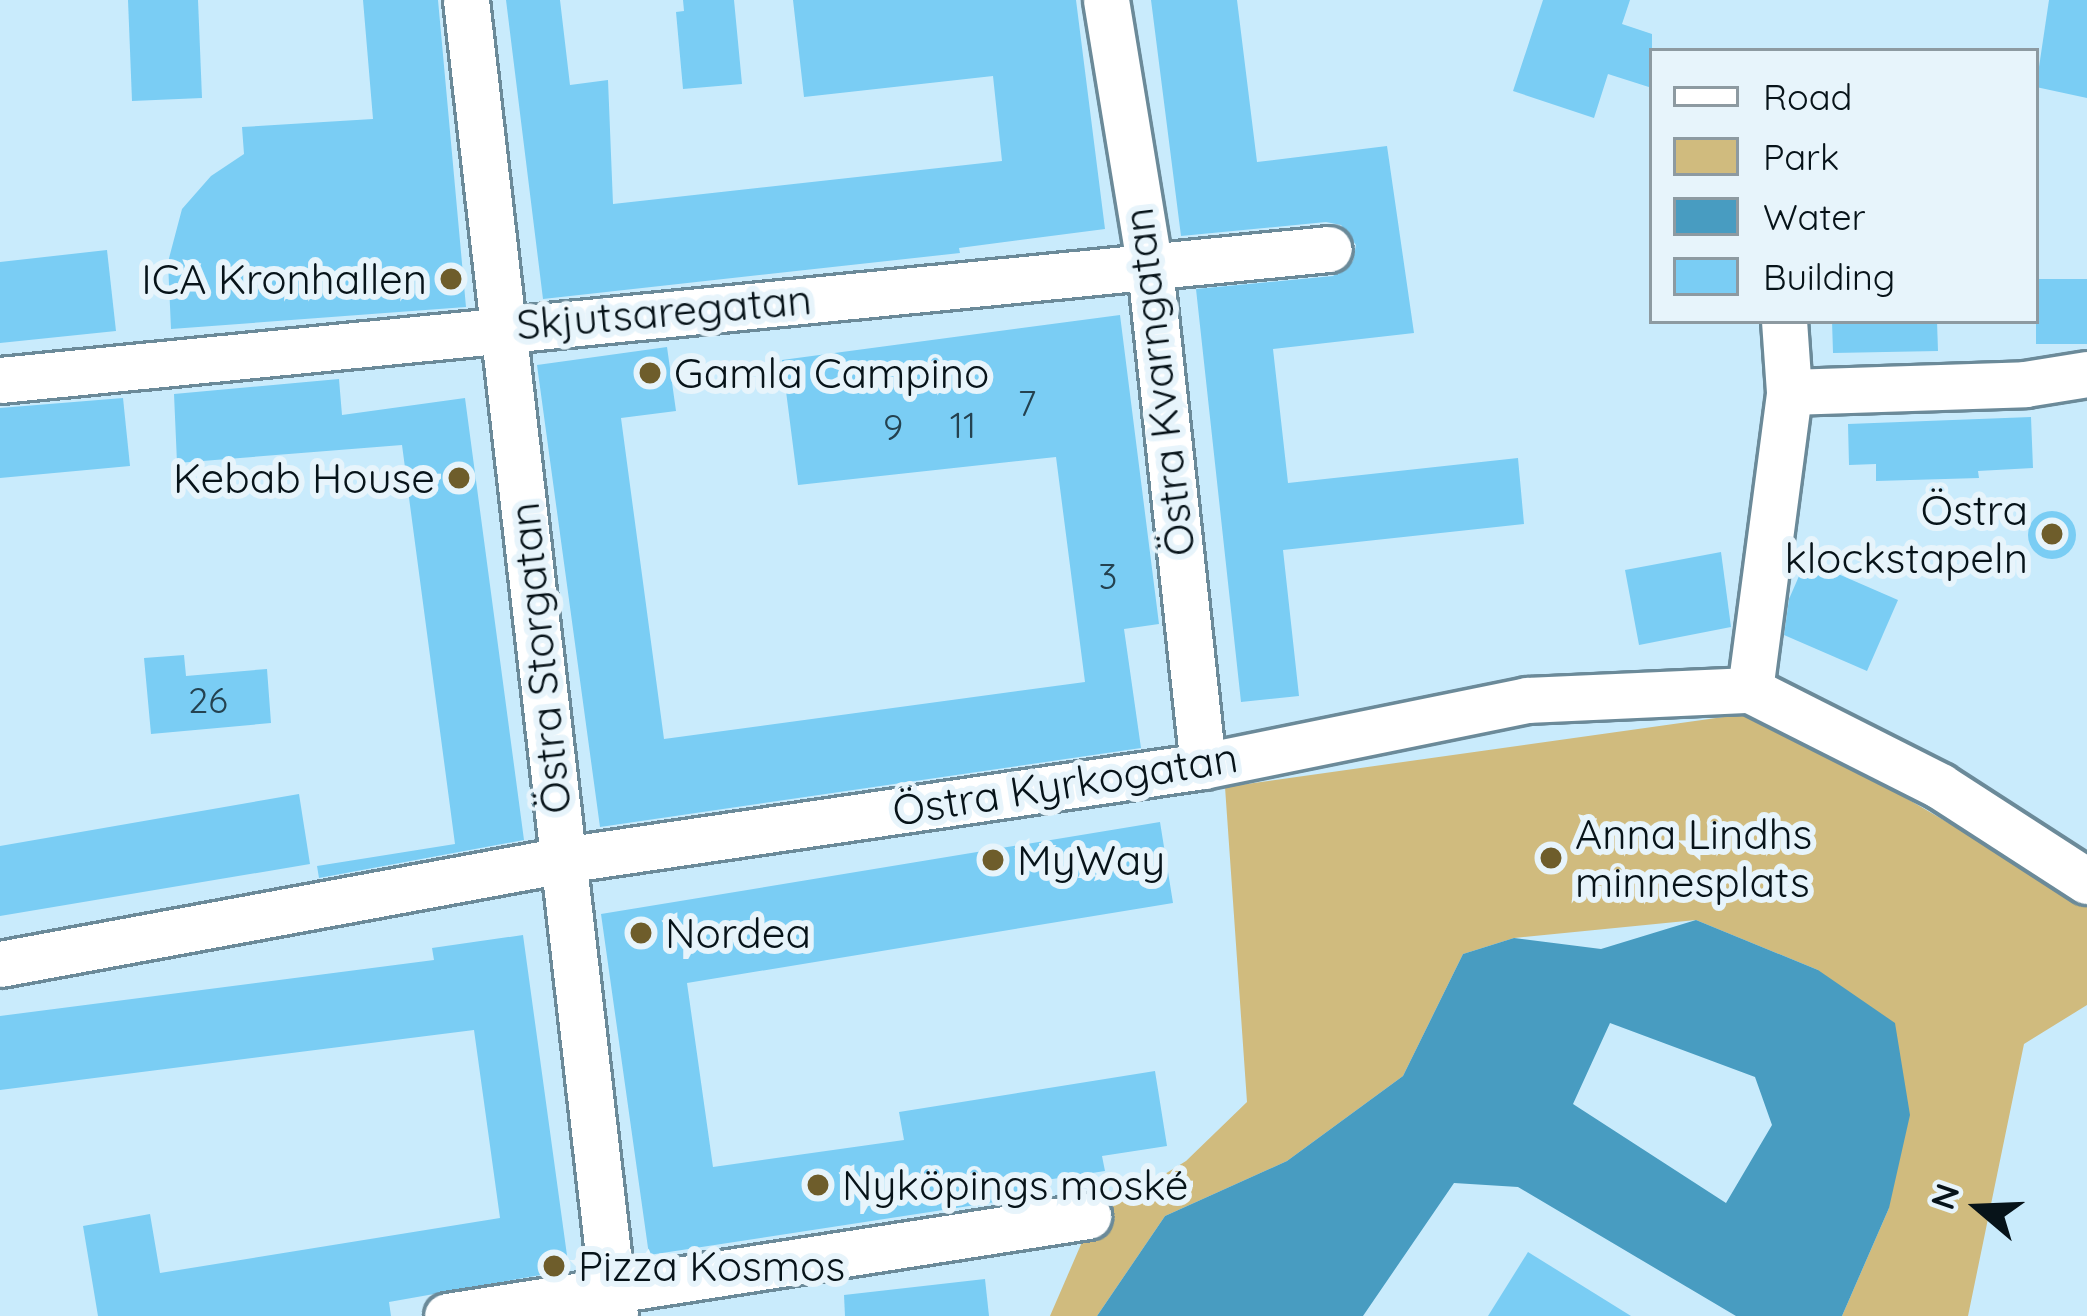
<!DOCTYPE html>
<meta charset="utf-8">
<style>
body{margin:0}
#map{position:relative;width:2087px;height:1316px;overflow:hidden;background:#c9ebfc;font-family:Quicksand,sans-serif}
div>[style]{position:absolute}
[style*='--x']{left:calc(var(--x)*1px);top:calc(var(--y)*1px);width:calc(var(--w)*1px);rotate:calc(var(--a)*1deg)}
.green>*{inset:0;background:#d0bb7e}
.water>*{inset:0;background:#489cc1}
.building>*{inset:0;background:#7acdf4}
.round{border-radius:50%}
.roads{filter:drop-shadow(3px 0 #6b8a99) drop-shadow(-3px 0 #6b8a99) drop-shadow(0 3px #6b8a99) drop-shadow(0 -3px #6b8a99)}
.minor>*{height:45px;margin:-22.5px;padding:0 22.5px;transform-origin:22.5px;border-radius:22.5px;background:#fff}
.dots>*{width:33px;height:33px;translate:-50% -50%;box-sizing:border-box;border:6px solid #e7f4fb;border-radius:50%}
span{translate:-50% -50%;white-space:nowrap;text-align:center;line-height:1.15;-webkit-text-stroke:12px #e7f4fb;paint-order:stroke}
.number-label{font-size:36px;color:#244250}
.number-label span{-webkit-text-stroke-width:0}
.poi-label{font-size:42px;color:#071319}
.right{translate:-100% -50%;text-align:right}
.left{translate:0 -50%;text-align:left}
.street-label{font-size:42px;color:#071319}
.legend{position:absolute;left:1649px;top:48px;width:390px;height:276px;box-sizing:border-box;background:#e7f4fb;border:3px solid #8d9aa1;margin:0;padding:15px 21px;list-style:none;font-size:36px;color:#071319}
.legend li{display:flex;align-items:center;gap:24px;height:60px}
.legend b{width:60px;border:3px solid #8d9aa1}
.north{position:absolute;left:1919px;top:1148px;width:120px;height:120px;-webkit-text-stroke:9px #e7f4fb;paint-order:stroke;rotate:289deg;font-size:33px;font-weight:700;line-height:48px;text-align:center;color:#071319}
.north::after{content:'';display:block;margin:auto;width:42px;height:54px;background:#071319;clip-path:polygon(50% 0,100% 100%,50% 72%,0 100%)}
</style>
<div id="map">
<div class="green">
<div style="clip-path:polygon(1759px 712px,2087px 904px,2087px 1005px,2024px 1044px,1968px 1316px,1842px 1316px,1889px 1208px,1818px 970px,1696px 920px,1514px 938px,1463px 954px,1403px 1076px,1287px 1161px,1165px 1216px,1097px 1316px,1050px 1316px,1092px 1219px,1186px 1161px,1247px 1102px,1225px 787px)"></div>
</div>
<div class="water">
<div style="clip-path:polygon(evenodd,1696px 920px,1818px 970px,1895px 1023px,1910px 1115px,1889px 1208px,1842px 1316px,1736px 1316px,1518px 1187px,1454px 1183px,1363px 1316px,1097px 1316px,1165px 1216px,1287px 1161px,1403px 1076px,1463px 954px,1514px 938px,1601px 949px,1696px 920px,1610px 1023px,1755px 1077px,1772px 1125px,1726px 1203px,1573px 1104px,1610px 1023px)"></div>
</div>
<div class="building">
<div style="clip-path:polygon(128px 0,198px 0,202px 98px,132px 101px)"></div>
<div style="clip-path:polygon(363px 0,438px 0,466px 307px,171px 329px,168px 262px,182px 209px,211px 176px,244px 154px,242px 127px,373px 119px)"></div>
<div style="clip-path:polygon(506px 0,560px 0,570px 85px,608px 80px,613px 204px,1002px 161px,993px 76px,804px 97px,793px 0,1076px 0,1105px 229px,959px 248px,960px 253px,543px 299px)"></div>
<div style="clip-path:polygon(683px 0,734px 0,742px 84px,683px 89px,676px 12px,684px 11px)"></div>
<div style="clip-path:polygon(1151px 0,1237px 0,1257px 162px,1387px 146px,1414px 333px,1273px 349px,1288px 483px,1518px 458px,1524px 524px,1283px 550px,1299px 696px,1241px 702px,1196px 289px,1333px 276px,1353px 261px,1356px 245px,1341px 225px,1326px 222px,1181px 236px)"></div>
<div style="clip-path:polygon(1543px 0,1630px 0,1622px 24px,1652px 34px,1652px 88px,1608px 74px,1594px 118px,1513px 91px)"></div>
<div style="clip-path:polygon(2049px 0,2087px 0,2087px 98px,2036px 87px)"></div>
<div style="clip-path:polygon(107px 250px,116px 331px,0 343px,0 262px)"></div>
<div style="clip-path:polygon(2036px 279px,2087px 279px,2087px 344px,2036px 344px)"></div>
<div style="clip-path:polygon(1120px 315px,1159px 624px,1124px 629px,1141px 748px,600px 827px,537px 365px,667px 347px,676px 411px,621px 418px,664px 739px,1085px 682px,1056px 457px,798px 485px,782px 360px)"></div>
<div style="clip-path:polygon(1832px 321px,1937px 321px,1938px 351px,1833px 353px)"></div>
<div style="clip-path:polygon(339px 379px,342px 415px,465px 398px,524px 840px,319px 878px,317px 866px,455px 844px,402px 445px,177px 463px,174px 394px)"></div>
<div style="clip-path:polygon(123px 398px,130px 466px,0 478px,0 408px)"></div>
<div style="clip-path:polygon(2031px 417px,2033px 468px,1978px 471px,1979px 478px,1876px 481px,1876px 464px,1849px 465px,1848px 424px)"></div>
<div class="round" style="left:2028px;top:511px;width:48px;height:48px"></div>
<div style="clip-path:polygon(1721px 552px,1731px 627px,1639px 645px,1625px 570px)"></div>
<div style="clip-path:polygon(1806px 560px,1898px 600px,1867px 671px,1784px 635px,1789px 599px)"></div>
<div style="clip-path:polygon(184px 655px,186px 676px,267px 669px,271px 723px,151px 734px,144px 658px)"></div>
<div style="clip-path:polygon(299px 794px,310px 864px,0 916px,0 846px)"></div>
<div style="clip-path:polygon(1160px 822px,1173px 903px,687px 983px,713px 1167px,904px 1140px,899px 1112px,1155px 1071px,1167px 1146px,1102px 1156px,1105px 1171px,1046px 1180px,1048px 1194px,649px 1255px,601px 914px)"></div>
<div style="clip-path:polygon(523px 935px,569px 1270px,389px 1302px,391px 1316px,98px 1316px,83px 1226px,150px 1214px,160px 1273px,500px 1218px,474px 1030px,0 1090px,0 1016px,434px 960px,432px 948px)"></div>
<div style="clip-path:polygon(1528px 1252px,1631px 1316px,1488px 1316px)"></div>
<div style="clip-path:polygon(985px 1279px,989px 1316px,845px 1316px,844px 1295px)"></div>
</div>
<div class="roads">
<div class="minor">
<div style="--x:466;--y:0;--w:1324;--a:83.54"></div>
<div style="--x:1106;--y:0;--w:272;--a:80.7"></div>
<div style="--x:1150;--y:268;--w:501;--a:83.93"></div>
<div style="--x:0;--y:380;--w:1335;--a:-5.63"></div>
<div style="--x:1789;--y:392;--w:236;--a:-1.9"></div>
<div style="--x:2025;--y:384;--w:63;--a:-9.2"></div>
<div style="--x:1750;--y:690;--w:301;--a:-82.5"></div>
<div style="--x:1789;--y:392;--w:71;--a:-94"></div>
<div style="--x:0;--y:964;--w:573;--a:-10.47"></div>
<div style="--x:563;--y:860;--w:647;--a:-8.36"></div>
<div style="--x:1203;--y:766;--w:331;--a:-11.5"></div>
<div style="--x:1527;--y:700;--w:223;--a:-2.6"></div>
<div style="--x:1750;--y:690;--w:213;--a:26.8"></div>
<div style="--x:1940;--y:786;--w:175;--a:32.9"></div>
<div style="--x:447;--y:1316;--w:649;--a:-8.87"></div>
</div>
</div>
<div class="dots">
<div style="left:451px;top:279px;background:#6e5d2b"></div>
<div style="left:650px;top:373px;background:#6e5d2b"></div>
<div style="left:459px;top:478px;background:#6e5d2b"></div>
<div style="left:2052px;top:534px;background:#6e5d2b"></div>
<div style="left:1551px;top:858px;background:#6e5d2b"></div>
<div style="left:993px;top:860px;background:#6e5d2b"></div>
<div style="left:641px;top:933px;background:#6e5d2b"></div>
<div style="left:818px;top:1185px;background:#6e5d2b"></div>
<div style="left:554px;top:1266px;background:#6e5d2b"></div>
</div>
<div class="number-label">
<span style="left:1027px;top:403px">7</span>
<span style="left:963px;top:425px">11</span>
<span style="left:893px;top:427px">9</span>
<span style="left:1108px;top:576px">3</span>
<span style="left:208px;top:700px">26</span>
</div>
<div class="poi-label">
<span class="right" style="left:427px;top:279px">ICA Kronhallen</span>
<span class="left" style="left:674px;top:373px">Gamla Campino</span>
<span class="right" style="left:435px;top:478px">Kebab House</span>
<span class="right" style="left:2028px;top:534px">Östra<br>klockstapeln</span>
<span class="left" style="left:1575px;top:858px">Anna Lindhs<br>minnesplats</span>
<span class="left" style="left:1017px;top:860px">MyWay</span>
<span class="left" style="left:665px;top:933px">Nordea</span>
<span class="left" style="left:842px;top:1185px">Nyköpings moské</span>
<span class="left" style="left:578px;top:1266px">Pizza Kosmos</span>
</div>
<div class="street-label">
<span style="left:664px;top:312px;rotate:-5deg">Skjutsaregatan</span>
<span style="left:1159px;top:382px;rotate:-97deg">Östra Kvarngatan</span>
<span style="left:540px;top:658px;rotate:-96deg">Östra Storgatan</span>
<span style="left:1065px;top:784px;rotate:-9deg">Östra Kyrkogatan</span>
</div>
<ul class="legend">
<li><b style="height:15px;background:#fff"></b>Road</li>
<li><b style="height:33px;background:#d0bb7e"></b>Park</li>
<li><b style="height:33px;background:#489cc1"></b>Water</li>
<li><b style="height:33px;background:#7acdf4"></b>Building</li>
</ul>
<div class="north">N</div>
</div>
